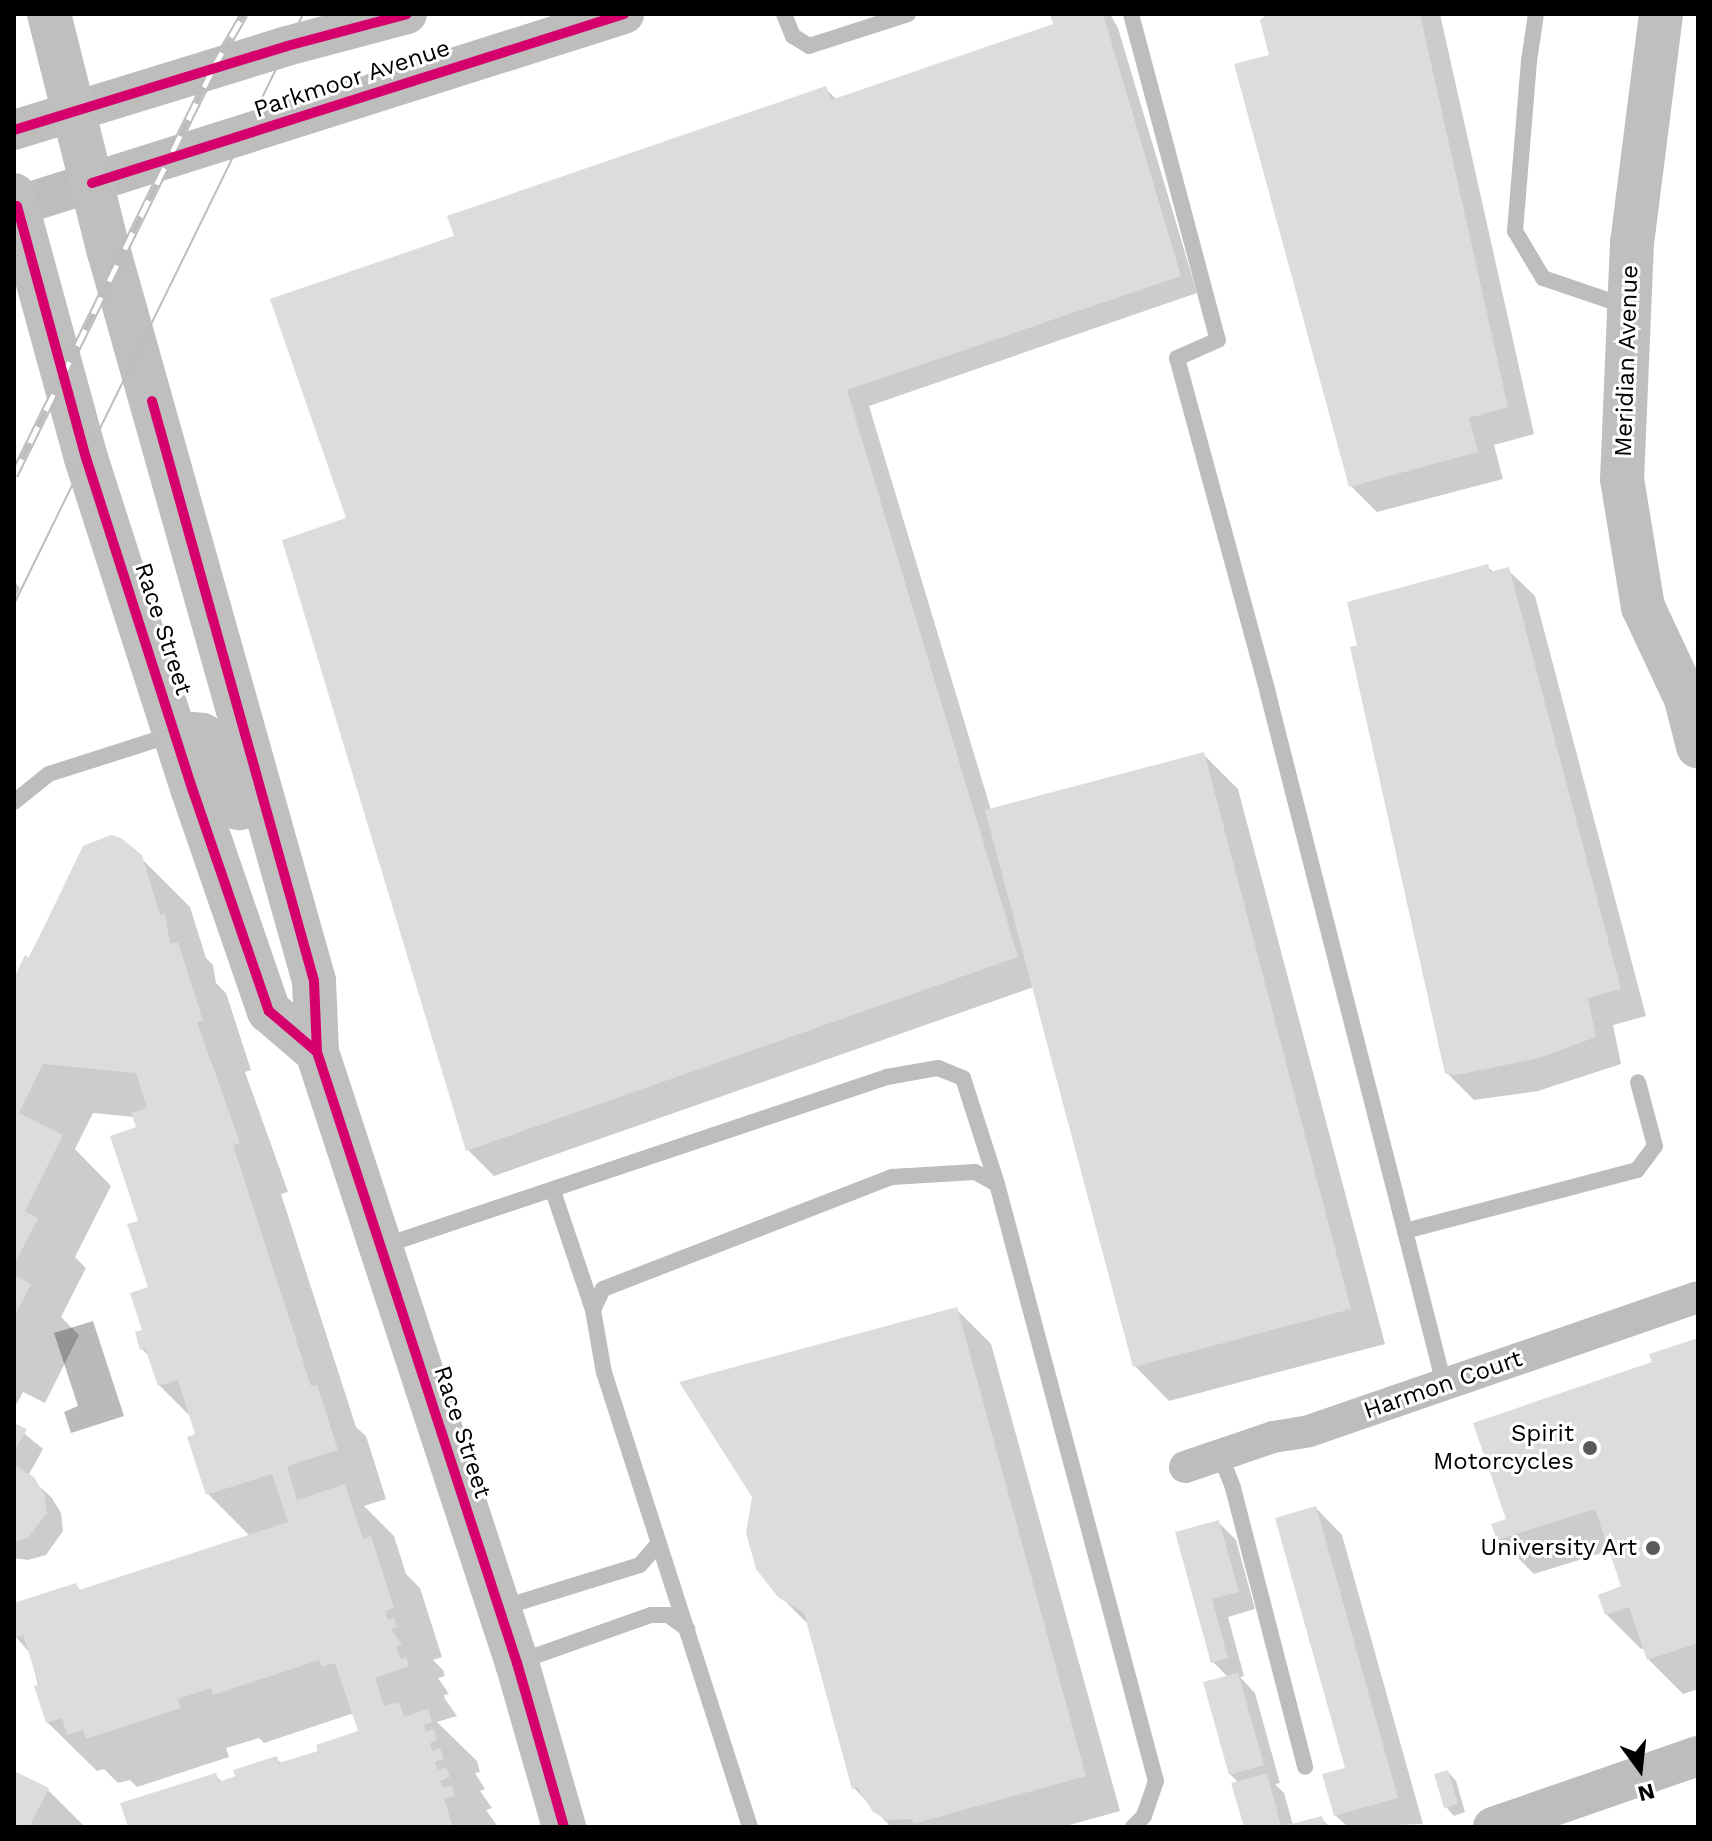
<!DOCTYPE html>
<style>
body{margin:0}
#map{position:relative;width:1712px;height:1841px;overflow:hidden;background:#fff;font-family:"Work Sans",sans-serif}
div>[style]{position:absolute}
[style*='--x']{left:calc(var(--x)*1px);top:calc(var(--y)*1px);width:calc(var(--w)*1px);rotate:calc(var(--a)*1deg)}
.water>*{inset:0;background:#bababa}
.shadow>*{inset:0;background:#0003}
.building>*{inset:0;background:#dcdcdc}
.service>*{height:16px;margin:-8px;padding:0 8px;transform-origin:8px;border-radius:8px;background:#bdbdbd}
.minor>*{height:32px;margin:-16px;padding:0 16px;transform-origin:16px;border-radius:16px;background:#bdbdbd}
.tertiary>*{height:40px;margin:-20px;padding:0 20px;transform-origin:20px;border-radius:20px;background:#bdbdbd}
.secondary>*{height:44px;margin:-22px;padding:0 22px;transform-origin:22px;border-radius:22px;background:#bfbfbf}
.tram>*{height:2px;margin:-1px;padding:0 1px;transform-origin:1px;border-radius:1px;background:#bdbdbd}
.rail>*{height:9px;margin-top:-4.5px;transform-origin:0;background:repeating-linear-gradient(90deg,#fff 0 18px,#bdbdbd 0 36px);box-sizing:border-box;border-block:2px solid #bdbdbd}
.cycleway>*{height:10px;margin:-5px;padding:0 5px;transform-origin:5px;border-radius:5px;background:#d6006c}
.dots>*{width:22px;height:22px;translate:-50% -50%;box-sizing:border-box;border:4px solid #fff;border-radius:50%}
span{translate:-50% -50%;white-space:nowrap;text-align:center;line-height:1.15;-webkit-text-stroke:6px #fff;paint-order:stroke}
.street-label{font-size:24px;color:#000}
.poi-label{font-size:24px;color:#000}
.right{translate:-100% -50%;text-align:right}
.frame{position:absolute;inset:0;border:16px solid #000;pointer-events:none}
.north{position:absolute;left:1600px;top:1729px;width:80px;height:80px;-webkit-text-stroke:6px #fff;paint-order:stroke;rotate:165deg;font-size:22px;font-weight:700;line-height:32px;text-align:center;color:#000}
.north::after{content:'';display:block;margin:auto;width:28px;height:36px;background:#000;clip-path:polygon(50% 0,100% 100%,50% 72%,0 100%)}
</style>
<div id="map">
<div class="water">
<div style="clip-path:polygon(93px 1321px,124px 1416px,71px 1433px,64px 1412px,78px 1406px,54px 1333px)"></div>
</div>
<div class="shadow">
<div style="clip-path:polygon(1052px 14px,1110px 14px,1118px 28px,1197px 293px,869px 406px,991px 810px,1203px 754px,1238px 789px,1385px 1344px,1169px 1401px,1135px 1366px,1034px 987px,494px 1176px,468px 1150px,348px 520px,456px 237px,825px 88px,837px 100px,1056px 26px)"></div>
<div style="clip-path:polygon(1274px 14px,1440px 14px,1534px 434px,1494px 445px,1503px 479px,1377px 512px,1351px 486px,1272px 56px)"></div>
<div style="clip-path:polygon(1487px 566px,1494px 573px,1508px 570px,1535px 596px,1646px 1016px,1613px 1025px,1621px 1064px,1538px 1091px,1474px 1100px,1447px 1073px)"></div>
<div style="clip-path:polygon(14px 581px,20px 588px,14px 600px)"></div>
<div style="clip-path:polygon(85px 848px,140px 857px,190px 907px,206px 958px,213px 965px,216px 983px,226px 993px,251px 1070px,245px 1072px,288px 1192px,281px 1194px,356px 1427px,366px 1436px,386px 1499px,364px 1506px,394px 1536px,406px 1574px,420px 1588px,442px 1657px,433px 1660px,443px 1670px,445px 1676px,438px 1678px,449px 1694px,444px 1695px,445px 1699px,457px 1716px,437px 1722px,477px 1761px,480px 1772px,475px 1773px,485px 1789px,480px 1791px,492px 1808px,486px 1810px,498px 1827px,130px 1827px,215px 1775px,223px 1783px,276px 1758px,283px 1765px,321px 1752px,360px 1732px,354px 1713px,264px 1743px,259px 1738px,226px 1748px,229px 1757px,137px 1787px,130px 1780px,118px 1783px,104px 1769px,97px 1771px,47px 1722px,30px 1653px,14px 1635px,14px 1605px,76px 1585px,81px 1591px,250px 1536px,208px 1494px,192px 1418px,159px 1385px,150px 1357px,142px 1349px,150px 1288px,140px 1222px,138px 1128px,134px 1117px,93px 1113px,75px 1149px,111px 1186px,75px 1257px,86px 1268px,61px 1317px,79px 1335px,45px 1403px,23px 1392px,14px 1409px,14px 986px)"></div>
<div style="clip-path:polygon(956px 1309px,991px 1344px,1120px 1811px,1062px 1827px,891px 1827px,854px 1788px,810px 1626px,770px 1586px)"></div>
<div style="clip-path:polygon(1698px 1340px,1698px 1689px,1683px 1694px,1648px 1659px,1644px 1648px,1641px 1649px,1606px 1614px,1624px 1587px,1611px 1550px,1534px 1574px,1499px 1539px,1508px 1520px,1654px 1363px)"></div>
<div style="clip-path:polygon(14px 1425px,43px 1449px,28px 1476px,52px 1498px,61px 1513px,63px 1531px,46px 1555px,28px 1560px,14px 1558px)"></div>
<div style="clip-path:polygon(1316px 1508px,1342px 1535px,1423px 1824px,1348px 1827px,1335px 1815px,1347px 1769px)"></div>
<div style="clip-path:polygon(1219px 1523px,1236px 1540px,1255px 1609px,1228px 1617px,1244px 1676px,1240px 1677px,1255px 1693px,1280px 1783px,1275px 1784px,1284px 1793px,1293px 1825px,1321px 1818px,1330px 1827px,1246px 1827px,1239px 1783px,1230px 1774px,1228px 1677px,1213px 1662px,1178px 1534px)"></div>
<div style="clip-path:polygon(1448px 1772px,1456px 1781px,1465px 1812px,1454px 1816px,1446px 1807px,1436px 1775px)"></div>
<div style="clip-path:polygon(14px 1773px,48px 1790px,85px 1827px,14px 1827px)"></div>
</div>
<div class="building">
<div style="clip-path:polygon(1050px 14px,1103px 14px,1181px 276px,847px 390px,1018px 957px,466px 1151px,282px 540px,346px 518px,270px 299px,454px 236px,447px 216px,826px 86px,831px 100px,1053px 24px)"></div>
<div style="clip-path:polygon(1268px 14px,1420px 14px,1508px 407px,1469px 418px,1478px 452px,1349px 487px,1234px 64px,1269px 55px,1260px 20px)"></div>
<div style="clip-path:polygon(1488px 564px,1490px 572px,1509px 567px,1621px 989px,1588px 998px,1596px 1037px,1539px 1058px,1456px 1075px,1445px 1074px,1350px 647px,1357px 645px,1347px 602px)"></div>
<div style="clip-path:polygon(1204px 752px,1351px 1309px,1133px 1367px,985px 810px)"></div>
<div style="clip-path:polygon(111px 835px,121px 838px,142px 855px,160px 915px,165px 914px,170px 944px,178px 942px,203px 1021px,197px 1022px,240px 1143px,233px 1145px,311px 1386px,317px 1385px,338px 1450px,287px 1466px,297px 1500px,345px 1484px,363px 1539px,371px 1536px,394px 1608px,385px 1611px,388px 1620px,394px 1618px,397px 1627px,391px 1629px,402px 1645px,396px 1646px,400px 1659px,406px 1657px,409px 1666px,375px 1678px,384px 1706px,399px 1702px,404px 1717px,428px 1709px,432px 1722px,424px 1725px,426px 1732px,434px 1729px,437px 1740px,430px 1743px,432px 1751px,440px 1748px,444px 1759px,435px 1762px,438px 1770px,446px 1767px,450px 1777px,440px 1781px,443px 1788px,452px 1786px,455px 1796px,444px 1799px,453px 1827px,128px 1827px,120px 1803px,216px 1773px,219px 1782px,235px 1776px,233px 1770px,277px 1756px,279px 1763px,318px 1751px,316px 1745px,358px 1731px,335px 1663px,322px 1667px,319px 1660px,213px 1695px,211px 1688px,178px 1699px,181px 1708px,86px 1739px,83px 1730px,67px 1735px,62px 1718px,46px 1723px,34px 1686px,39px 1685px,23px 1635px,14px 1638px,14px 1603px,76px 1583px,79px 1590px,288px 1522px,272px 1474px,206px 1495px,187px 1437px,195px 1434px,178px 1380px,158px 1386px,145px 1348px,140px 1350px,135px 1332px,142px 1330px,130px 1293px,148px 1287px,127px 1224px,138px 1221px,110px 1136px,136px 1127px,131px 1113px,147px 1108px,136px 1073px,43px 1064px,19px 1113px,63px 1135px,25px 1211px,38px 1218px,14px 1265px,14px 978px,25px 955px,29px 958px,83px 846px)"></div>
<div style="clip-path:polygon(14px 1275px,31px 1284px,14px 1317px)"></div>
<div style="clip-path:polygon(957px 1307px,1086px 1776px,913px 1824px,912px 1819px,887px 1820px,873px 1812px,857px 1787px,852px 1789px,804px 1613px,778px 1597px,756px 1569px,746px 1533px,752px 1497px,679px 1382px)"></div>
<div style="clip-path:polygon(1698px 1338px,1698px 1643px,1647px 1660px,1629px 1607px,1605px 1615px,1598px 1595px,1621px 1586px,1595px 1509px,1497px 1540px,1491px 1524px,1506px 1519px,1473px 1423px,1652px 1362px,1649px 1354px)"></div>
<div style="clip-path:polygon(14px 1423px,27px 1429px,14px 1452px)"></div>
<div style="clip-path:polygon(14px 1465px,34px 1477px,44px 1494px,47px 1513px,28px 1538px,14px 1542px)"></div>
<div style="clip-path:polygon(1316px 1506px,1398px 1798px,1334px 1816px,1322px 1774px,1345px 1768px,1275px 1518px)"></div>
<div style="clip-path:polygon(1219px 1520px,1239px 1592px,1212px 1599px,1228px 1658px,1211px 1663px,1175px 1532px)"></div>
<div style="clip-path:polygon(1238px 1673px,1264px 1765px,1229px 1775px,1203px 1682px)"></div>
<div style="clip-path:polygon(1448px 1770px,1458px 1804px,1444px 1808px,1434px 1774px)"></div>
<div style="clip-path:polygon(14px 1771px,49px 1788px,29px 1827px,14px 1827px)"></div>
<div style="clip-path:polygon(1267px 1773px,1281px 1827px,1244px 1827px,1231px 1783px)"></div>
<div style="clip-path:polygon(1322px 1816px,1325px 1827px,1283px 1827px,1283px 1826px)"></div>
</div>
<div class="service">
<div style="--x:784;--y:14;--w:24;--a:68"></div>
<div style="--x:793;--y:36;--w:19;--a:32"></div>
<div style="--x:809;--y:46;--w:104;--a:-17.9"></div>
<div style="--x:1131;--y:14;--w:337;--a:75.1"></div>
<div style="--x:1218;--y:340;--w:45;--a:156.3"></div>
<div style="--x:1177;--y:358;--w:348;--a:74.8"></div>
<div style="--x:1268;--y:694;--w:712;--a:75.69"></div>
<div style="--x:1536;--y:14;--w:48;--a:98.5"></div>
<div style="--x:1529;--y:61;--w:171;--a:94.7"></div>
<div style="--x:1515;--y:231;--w:55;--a:59.2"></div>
<div style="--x:1543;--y:278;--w:90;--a:18.8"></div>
<div style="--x:14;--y:802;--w:45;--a:-38.7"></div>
<div style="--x:49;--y:774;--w:131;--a:-17.7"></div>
<div style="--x:553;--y:1191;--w:126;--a:71.4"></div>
<div style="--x:1405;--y:1231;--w:240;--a:-14.7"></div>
<div style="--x:1637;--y:1170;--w:30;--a:-53"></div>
<div style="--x:1655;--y:1146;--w:66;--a:-104.9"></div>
<div style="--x:383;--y:1246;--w:532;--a:-18.54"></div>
<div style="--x:887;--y:1077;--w:52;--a:-10"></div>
<div style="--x:938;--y:1068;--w:27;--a:22"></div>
<div style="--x:963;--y:1078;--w:111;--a:72.2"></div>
<div style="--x:1220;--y:1455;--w:35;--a:68"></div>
<div style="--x:1233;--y:1488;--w:288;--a:75.5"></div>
<div style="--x:501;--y:1608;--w:145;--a:-17.2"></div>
<div style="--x:640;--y:1565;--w:29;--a:-49"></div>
<div style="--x:518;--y:1662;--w:141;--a:-19.5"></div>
<div style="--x:651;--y:1615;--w:17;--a:0"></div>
<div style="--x:668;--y:1615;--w:24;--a:36"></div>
<div style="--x:750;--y:1827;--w:477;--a:-107.8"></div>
<div style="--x:604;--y:1373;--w:64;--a:-99.9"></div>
<div style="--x:593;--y:1310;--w:23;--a:-65"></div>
<div style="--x:603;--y:1289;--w:310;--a:-21.2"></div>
<div style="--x:892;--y:1177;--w:83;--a:-3.4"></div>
<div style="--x:975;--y:1172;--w:25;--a:29"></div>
<div style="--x:997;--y:1184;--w:618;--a:75.09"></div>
<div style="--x:1156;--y:1781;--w:37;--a:109"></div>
<div style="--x:1144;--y:1816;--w:16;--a:135"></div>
</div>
<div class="minor">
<div style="--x:1185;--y:1467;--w:93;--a:-18.8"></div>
<div style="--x:1273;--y:1437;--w:36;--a:-9"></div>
<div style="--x:1309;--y:1431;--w:411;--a:-19"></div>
</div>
<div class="tertiary">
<div style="--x:14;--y:130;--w:286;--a:-17.1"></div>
<div style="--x:287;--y:46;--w:124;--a:-14.9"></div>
<div style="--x:14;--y:207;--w:640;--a:-17.56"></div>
<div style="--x:1493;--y:1827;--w:217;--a:-19.1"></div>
</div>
<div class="secondary">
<div style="--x:49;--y:14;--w:245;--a:75.9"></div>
<div style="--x:109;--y:252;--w:757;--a:74.29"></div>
<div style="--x:314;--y:981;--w:71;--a:87.6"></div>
<div style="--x:317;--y:1052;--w:643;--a:71.88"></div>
<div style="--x:517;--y:1663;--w:171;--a:74"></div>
<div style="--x:1661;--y:14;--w:230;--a:97.2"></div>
<div style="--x:1632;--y:242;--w:237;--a:92.4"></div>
<div style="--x:1622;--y:479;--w:130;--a:80.7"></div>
<div style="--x:1643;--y:607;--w:102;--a:64.9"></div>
<div style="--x:1686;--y:699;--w:49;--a:75.7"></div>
<div style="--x:14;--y:195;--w:273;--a:74.7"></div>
<div style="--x:86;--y:458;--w:347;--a:72.2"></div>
<div style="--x:192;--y:788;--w:236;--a:71"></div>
<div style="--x:269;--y:1011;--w:63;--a:40.5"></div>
<div style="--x:176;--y:733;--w:26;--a:4"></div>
<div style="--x:202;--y:735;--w:14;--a:34"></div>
<div style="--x:214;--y:743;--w:70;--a:69"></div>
</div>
<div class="tram">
<div style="--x:14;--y:604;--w:657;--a:-63.9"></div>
</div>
<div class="rail">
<div style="--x:14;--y:475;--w:453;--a:-63.9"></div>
<div style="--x:213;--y:68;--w:62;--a:-60.1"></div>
</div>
<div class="cycleway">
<div style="--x:14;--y:130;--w:286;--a:-17.1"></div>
<div style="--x:287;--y:46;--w:124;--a:-14.9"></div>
<div style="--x:92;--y:183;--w:558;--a:-17.62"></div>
<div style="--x:17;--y:206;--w:261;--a:74.7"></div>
<div style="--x:86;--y:458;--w:347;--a:72.2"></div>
<div style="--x:192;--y:788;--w:236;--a:71"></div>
<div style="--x:269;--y:1011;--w:63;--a:40.5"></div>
<div style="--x:152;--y:401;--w:602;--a:74.39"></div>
<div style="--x:314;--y:981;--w:71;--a:87.6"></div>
<div style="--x:317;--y:1052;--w:643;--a:71.88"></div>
<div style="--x:517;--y:1663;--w:171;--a:74"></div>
</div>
<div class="dots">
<div style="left:1590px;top:1448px;background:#595959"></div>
<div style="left:1653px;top:1548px;background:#595959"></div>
</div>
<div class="street-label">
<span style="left:352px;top:79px;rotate:-18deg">Parkmoor Avenue</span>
<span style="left:1627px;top:361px;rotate:-88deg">Meridian Avenue</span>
<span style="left:163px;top:629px;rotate:72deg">Race Street</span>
<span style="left:1443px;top:1385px;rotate:-19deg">Harmon Court</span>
<span style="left:462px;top:1432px;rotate:72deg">Race Street</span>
</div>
<div class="poi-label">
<span class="right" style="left:1574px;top:1448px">Spirit<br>Motorcycles</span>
<span class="right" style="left:1637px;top:1548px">University Art</span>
</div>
<div class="frame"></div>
<div class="north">N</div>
</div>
